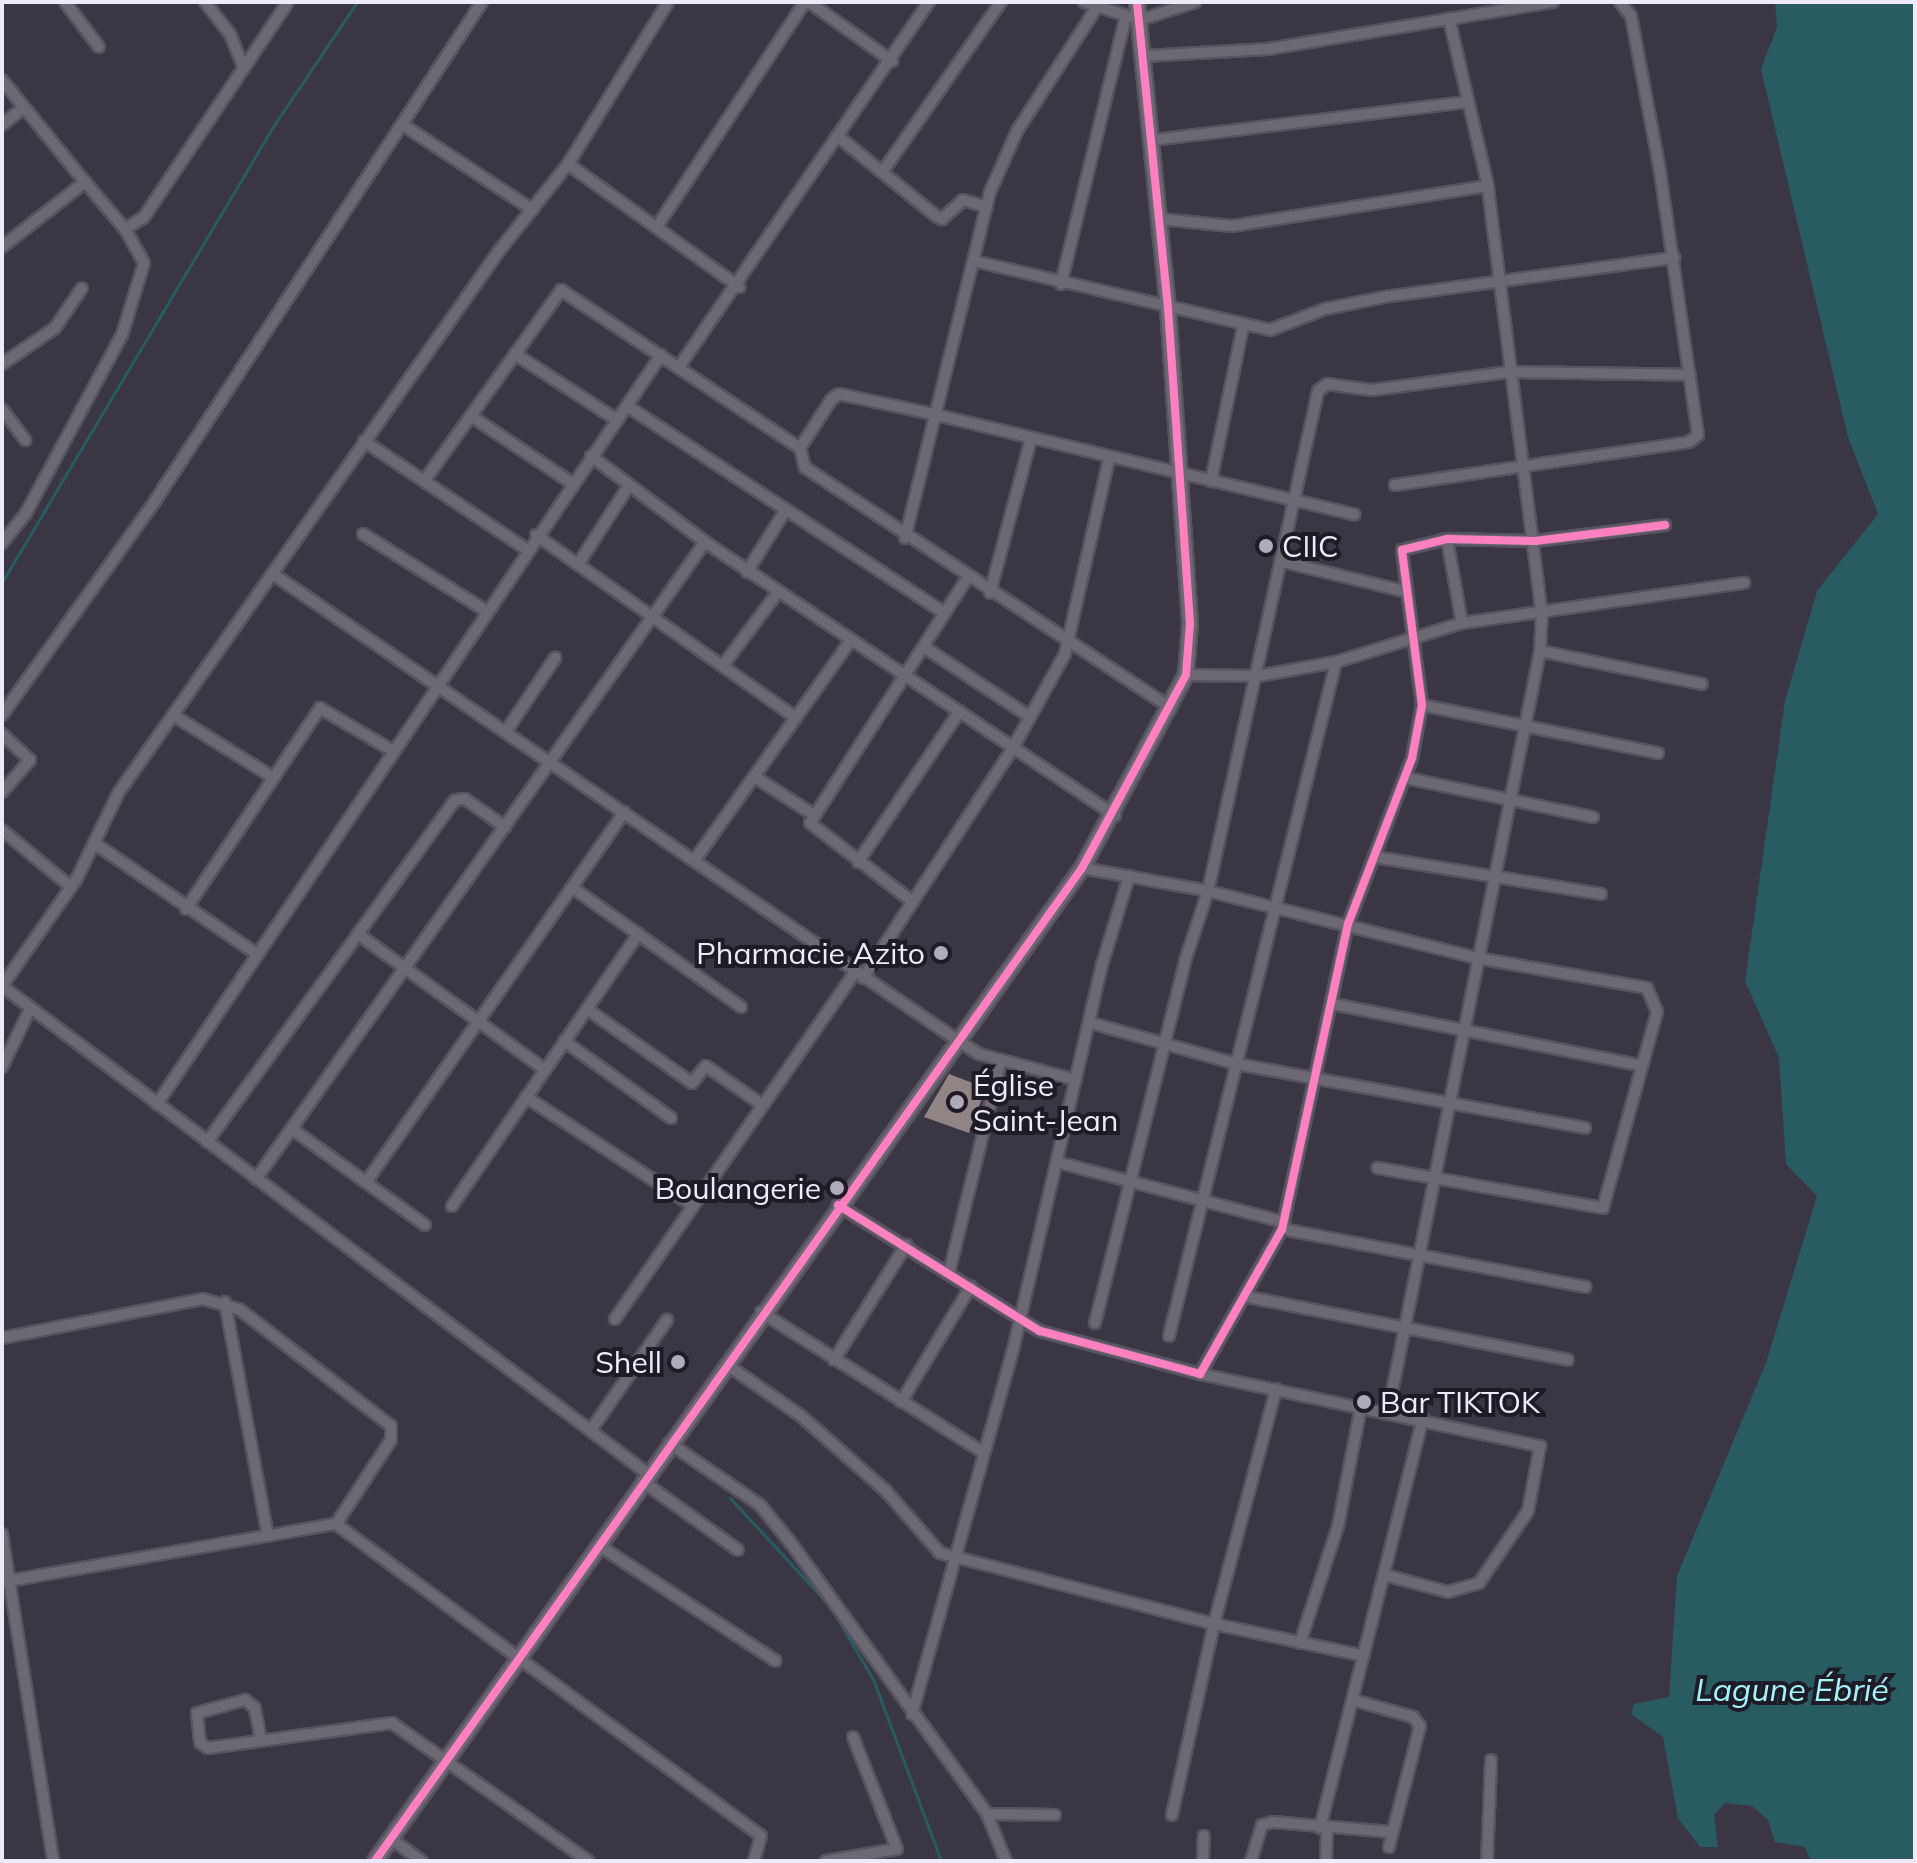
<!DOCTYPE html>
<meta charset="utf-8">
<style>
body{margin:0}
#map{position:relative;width:1917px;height:1863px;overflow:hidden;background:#3a3643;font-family:Mulish,sans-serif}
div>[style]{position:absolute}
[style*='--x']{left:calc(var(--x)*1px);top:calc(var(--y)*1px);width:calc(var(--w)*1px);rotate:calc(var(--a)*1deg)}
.water>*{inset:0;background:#285c62}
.stream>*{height:3px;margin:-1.5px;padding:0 1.5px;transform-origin:1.5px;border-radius:1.5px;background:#285c62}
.building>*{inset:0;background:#918484}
.roads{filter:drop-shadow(2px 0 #585360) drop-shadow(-2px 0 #585360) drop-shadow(0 2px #585360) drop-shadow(0 -2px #585360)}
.street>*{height:10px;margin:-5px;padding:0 5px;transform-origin:5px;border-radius:5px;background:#6c6973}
.secondary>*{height:14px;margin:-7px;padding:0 7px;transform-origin:7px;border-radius:7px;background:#6c6973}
.cycleway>*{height:8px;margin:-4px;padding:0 4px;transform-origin:4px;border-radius:4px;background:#ff80c0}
.dots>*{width:22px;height:22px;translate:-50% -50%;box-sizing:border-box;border:4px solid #1f1b26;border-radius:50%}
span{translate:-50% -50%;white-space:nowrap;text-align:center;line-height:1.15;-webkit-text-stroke:8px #1f1b26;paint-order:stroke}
.poi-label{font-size:30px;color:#efeafa}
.left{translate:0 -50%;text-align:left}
.right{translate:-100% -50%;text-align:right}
.water-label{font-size:32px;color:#a3f3fb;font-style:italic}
.frame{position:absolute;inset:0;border:4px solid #efeafa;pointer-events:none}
</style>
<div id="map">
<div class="water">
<div style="clip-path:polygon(1775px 2px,1915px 2px,1915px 1861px,1811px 1861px,1805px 1847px,1775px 1842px,1768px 1820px,1752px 1806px,1725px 1803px,1714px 1815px,1718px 1847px,1700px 1847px,1678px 1818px,1663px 1737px,1631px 1714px,1634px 1704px,1669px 1697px,1677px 1576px,1766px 1363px,1817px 1196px,1786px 1164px,1779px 1058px,1745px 981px,1785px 701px,1817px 591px,1878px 514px,1848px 437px,1761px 69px,1777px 27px)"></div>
</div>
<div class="stream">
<div style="--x:2;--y:582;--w:532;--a:-59.24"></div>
<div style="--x:274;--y:125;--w:148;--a:-56"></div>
<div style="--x:730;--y:1498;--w:147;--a:47.2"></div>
<div style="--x:830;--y:1606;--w:85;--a:59.5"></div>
<div style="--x:873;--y:1679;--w:194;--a:69.5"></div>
</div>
<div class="building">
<div style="clip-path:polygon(949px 1074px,986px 1088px,969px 1133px,924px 1117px)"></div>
</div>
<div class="roads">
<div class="street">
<div style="--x:65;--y:2;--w:56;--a:52.9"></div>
<div style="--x:205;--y:2;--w:41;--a:52"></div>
<div style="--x:230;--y:34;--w:31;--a:68"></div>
<div style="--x:809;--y:2;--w:102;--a:35.4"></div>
<div style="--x:1084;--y:2;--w:59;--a:17.8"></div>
<div style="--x:1140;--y:20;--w:58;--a:-18.1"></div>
<div style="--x:1145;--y:56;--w:123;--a:-3.3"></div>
<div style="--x:1268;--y:49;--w:289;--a:-9.4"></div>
<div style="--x:2;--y:80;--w:132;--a:50.9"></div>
<div style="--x:2;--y:125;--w:28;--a:-39"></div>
<div style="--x:403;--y:125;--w:155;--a:33.2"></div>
<div style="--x:840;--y:138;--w:124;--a:39.1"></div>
<div style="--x:936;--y:216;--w:7;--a:27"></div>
<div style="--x:942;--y:219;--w:28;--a:-42"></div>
<div style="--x:963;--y:200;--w:25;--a:16"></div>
<div style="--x:1153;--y:140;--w:315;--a:-6.9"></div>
<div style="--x:568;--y:164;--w:211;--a:35.7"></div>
<div style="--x:883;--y:171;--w:206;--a:-55.1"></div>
<div style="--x:1159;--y:219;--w:73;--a:5.5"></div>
<div style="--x:1232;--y:226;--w:259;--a:-8.9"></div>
<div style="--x:658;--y:225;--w:267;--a:-56.6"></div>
<div style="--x:2;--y:247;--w:105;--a:-38.1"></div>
<div style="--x:85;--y:182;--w:62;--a:49.6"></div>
<div style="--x:125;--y:229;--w:22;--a:-32"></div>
<div style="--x:144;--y:217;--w:259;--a:-56.2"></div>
<div style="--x:974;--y:261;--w:304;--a:13.1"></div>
<div style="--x:1270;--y:330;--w:59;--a:-20.9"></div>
<div style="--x:1325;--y:309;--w:60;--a:-11.5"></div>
<div style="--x:1384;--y:297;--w:293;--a:-7.7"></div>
<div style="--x:1061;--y:284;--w:276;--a:-76.4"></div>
<div style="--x:515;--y:354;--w:121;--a:32.9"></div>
<div style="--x:2;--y:364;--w:64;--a:-34.2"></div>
<div style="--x:55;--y:328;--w:48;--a:-56"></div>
<div style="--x:679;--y:367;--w:442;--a:-55.6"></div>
<div style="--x:627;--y:406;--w:379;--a:33.1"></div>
<div style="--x:2;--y:409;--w:39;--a:53"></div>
<div style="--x:471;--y:416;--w:121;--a:33.6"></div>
<div style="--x:364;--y:441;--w:195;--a:33.7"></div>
<div style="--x:591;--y:456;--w:143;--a:37"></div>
<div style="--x:705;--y:542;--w:493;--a:33.7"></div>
<div style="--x:424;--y:481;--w:235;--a:-54.3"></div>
<div style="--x:561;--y:290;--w:287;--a:33.5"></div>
<div style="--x:1211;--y:481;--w:157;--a:-78.3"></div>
<div style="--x:1395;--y:485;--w:297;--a:-8.3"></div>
<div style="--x:1689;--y:442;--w:11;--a:-38"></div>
<div style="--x:1698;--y:435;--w:267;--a:-98.2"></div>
<div style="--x:1660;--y:171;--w:158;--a:-100.6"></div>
<div style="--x:1631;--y:16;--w:18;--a:-128"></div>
<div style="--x:363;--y:534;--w:145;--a:32"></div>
<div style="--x:536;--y:535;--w:318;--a:35.1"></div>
<div style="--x:905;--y:538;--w:356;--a:-76.2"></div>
<div style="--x:990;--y:192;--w:67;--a:-66.1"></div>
<div style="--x:1017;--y:131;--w:148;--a:-57.2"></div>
<div style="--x:1447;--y:539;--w:85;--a:79.9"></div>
<div style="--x:2;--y:543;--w:38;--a:-51"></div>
<div style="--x:26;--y:513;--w:202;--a:-61.7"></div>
<div style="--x:122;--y:335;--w:75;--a:-73"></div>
<div style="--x:144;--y:263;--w:39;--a:-119"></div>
<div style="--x:1280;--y:561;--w:128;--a:13.6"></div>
<div style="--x:579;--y:563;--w:90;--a:-57.2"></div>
<div style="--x:747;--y:572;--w:72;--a:-58.1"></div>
<div style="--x:273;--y:574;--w:831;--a:34.26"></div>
<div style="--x:960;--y:1042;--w:22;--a:32"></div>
<div style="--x:979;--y:1054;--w:100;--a:15"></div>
<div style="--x:990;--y:593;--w:159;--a:-75.1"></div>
<div style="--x:924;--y:647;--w:127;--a:33.4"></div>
<div style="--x:1540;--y:651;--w:165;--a:11.5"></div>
<div style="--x:724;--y:664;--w:90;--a:-53.1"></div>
<div style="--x:1186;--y:675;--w:72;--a:0.8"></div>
<div style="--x:1258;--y:676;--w:79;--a:-10.2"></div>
<div style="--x:1336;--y:662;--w:132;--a:-17.2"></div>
<div style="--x:1462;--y:623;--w:285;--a:-8.1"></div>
<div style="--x:1422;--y:705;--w:241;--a:11.5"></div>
<div style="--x:1171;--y:708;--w:438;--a:-146.7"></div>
<div style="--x:805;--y:468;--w:21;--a:-104"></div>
<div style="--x:800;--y:448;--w:57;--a:-57.1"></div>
<div style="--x:831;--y:400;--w:10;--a:-37"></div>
<div style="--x:839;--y:394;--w:100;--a:12.1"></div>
<div style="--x:937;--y:415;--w:429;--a:13.4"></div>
<div style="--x:2;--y:715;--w:263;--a:-54.4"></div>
<div style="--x:155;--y:501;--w:597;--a:-56.76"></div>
<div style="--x:176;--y:717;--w:115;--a:31.9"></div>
<div style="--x:507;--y:730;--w:87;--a:-56.3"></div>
<div style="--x:2;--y:734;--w:38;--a:43"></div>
<div style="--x:30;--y:760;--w:43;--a:131.2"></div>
<div style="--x:755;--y:777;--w:70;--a:32.8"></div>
<div style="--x:1406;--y:778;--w:191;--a:11.8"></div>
<div style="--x:2;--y:830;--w:89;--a:39.6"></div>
<div style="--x:94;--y:843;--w:195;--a:34.3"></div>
<div style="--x:1375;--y:857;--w:229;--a:9.3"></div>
<div style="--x:694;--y:861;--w:271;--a:-54.6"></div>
<div style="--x:858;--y:862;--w:182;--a:-56"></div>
<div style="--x:1082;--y:868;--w:128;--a:10.3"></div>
<div style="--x:1208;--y:891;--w:277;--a:14"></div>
<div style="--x:1477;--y:958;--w:173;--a:10"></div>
<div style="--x:1647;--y:988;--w:26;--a:67"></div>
<div style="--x:1657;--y:1012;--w:203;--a:105.4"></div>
<div style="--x:1603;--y:1208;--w:229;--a:-169.9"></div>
<div style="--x:573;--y:888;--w:206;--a:35.3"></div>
<div style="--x:913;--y:902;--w:130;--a:-142.5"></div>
<div style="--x:810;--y:823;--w:291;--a:-57.3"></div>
<div style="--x:186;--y:909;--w:242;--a:-56.3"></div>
<div style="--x:320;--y:708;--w:85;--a:30.5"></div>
<div style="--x:358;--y:934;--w:165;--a:-54.1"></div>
<div style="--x:455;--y:800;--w:10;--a:-6"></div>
<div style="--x:465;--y:799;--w:49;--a:35"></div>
<div style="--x:863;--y:978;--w:277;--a:-56.9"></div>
<div style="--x:1014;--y:746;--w:105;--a:-61"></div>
<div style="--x:1065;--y:654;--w:200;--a:-77.3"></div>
<div style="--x:2;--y:986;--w:129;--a:-55.1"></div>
<div style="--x:76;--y:880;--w:98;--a:-64"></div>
<div style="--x:119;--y:792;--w:661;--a:-54.92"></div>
<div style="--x:499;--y:251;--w:111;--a:-51.6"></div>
<div style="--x:568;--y:164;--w:190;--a:-58.3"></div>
<div style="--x:2;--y:986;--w:810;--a:37.07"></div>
<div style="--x:1333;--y:1004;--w:312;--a:11.3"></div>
<div style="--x:587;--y:1009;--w:128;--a:35.2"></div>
<div style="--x:692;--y:1083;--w:22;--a:-51"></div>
<div style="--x:706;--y:1066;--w:67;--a:34.6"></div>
<div style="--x:1091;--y:1023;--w:152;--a:15.7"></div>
<div style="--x:1237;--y:1064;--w:354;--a:10.4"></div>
<div style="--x:564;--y:1041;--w:132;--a:35.7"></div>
<div style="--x:2;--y:1067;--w:64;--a:-64.2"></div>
<div style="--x:526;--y:1097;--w:199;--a:33.1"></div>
<div style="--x:157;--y:1104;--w:903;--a:-56.06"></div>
<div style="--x:292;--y:1129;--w:164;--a:35.8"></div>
<div style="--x:207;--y:1142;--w:257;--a:-54"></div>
<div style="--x:358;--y:934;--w:231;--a:36"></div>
<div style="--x:1057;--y:1162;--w:235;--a:14.8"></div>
<div style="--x:256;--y:1179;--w:779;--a:-54.82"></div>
<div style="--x:367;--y:1181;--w:450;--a:-55.1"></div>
<div style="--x:838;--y:1205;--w:238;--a:32"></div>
<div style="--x:1040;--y:1331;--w:166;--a:15"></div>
<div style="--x:1200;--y:1374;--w:167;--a:-60.5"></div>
<div style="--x:1282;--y:1229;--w:312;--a:-77.8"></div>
<div style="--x:1348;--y:924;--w:178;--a:-68.9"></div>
<div style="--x:1412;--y:758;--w:54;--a:-79.3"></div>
<div style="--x:1422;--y:705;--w:156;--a:-97.4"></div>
<div style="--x:1402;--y:550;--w:46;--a:-13.7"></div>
<div style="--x:1447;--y:539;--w:88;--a:1.3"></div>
<div style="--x:1535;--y:541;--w:131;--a:-7"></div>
<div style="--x:452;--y:1206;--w:330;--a:-55.6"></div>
<div style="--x:1282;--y:1229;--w:309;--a:10.8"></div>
<div style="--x:949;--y:1273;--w:219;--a:-76.3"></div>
<div style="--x:1248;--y:1297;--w:326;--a:11.1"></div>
<div style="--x:225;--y:1302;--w:238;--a:79.6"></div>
<div style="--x:761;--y:1312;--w:264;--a:32.3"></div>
<div style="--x:615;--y:1319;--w:422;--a:-55.3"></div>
<div style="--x:1095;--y:1323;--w:373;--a:-76"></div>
<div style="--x:1185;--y:961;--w:74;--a:-71.8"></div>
<div style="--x:1208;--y:891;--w:512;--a:-77.59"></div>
<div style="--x:1318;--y:391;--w:11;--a:-38"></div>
<div style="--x:1327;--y:384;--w:45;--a:7.6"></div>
<div style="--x:1372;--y:390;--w:138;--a:-7.5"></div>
<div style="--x:1509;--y:372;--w:181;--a:0.9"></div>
<div style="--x:1169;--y:1336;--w:694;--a:-76.08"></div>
<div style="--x:2;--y:1338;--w:205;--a:-11"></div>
<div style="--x:203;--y:1299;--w:37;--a:16"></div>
<div style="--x:239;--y:1309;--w:192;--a:37.6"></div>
<div style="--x:391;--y:1426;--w:14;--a:90"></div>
<div style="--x:391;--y:1440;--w:100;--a:123.2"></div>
<div style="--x:834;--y:1360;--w:136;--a:-57.9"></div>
<div style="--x:726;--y:1364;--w:91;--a:34.7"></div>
<div style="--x:801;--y:1416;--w:113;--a:41.4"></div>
<div style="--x:886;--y:1491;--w:82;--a:48.9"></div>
<div style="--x:940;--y:1553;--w:283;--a:14.5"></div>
<div style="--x:1214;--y:1624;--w:243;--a:-75.2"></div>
<div style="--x:1200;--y:1374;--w:348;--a:12"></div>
<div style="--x:1540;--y:1446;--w:66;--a:100.5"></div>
<div style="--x:1528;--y:1511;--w:87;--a:124.2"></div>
<div style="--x:1479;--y:1583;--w:32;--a:164"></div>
<div style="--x:1448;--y:1592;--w:65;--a:-164.9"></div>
<div style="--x:901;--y:1402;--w:135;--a:-58.9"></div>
<div style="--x:1388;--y:1412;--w:776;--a:-78.7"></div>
<div style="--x:1540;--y:651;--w:35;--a:-87"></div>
<div style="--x:1542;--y:616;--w:433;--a:-97.2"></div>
<div style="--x:1488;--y:186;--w:172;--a:-103.1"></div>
<div style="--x:591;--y:1430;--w:134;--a:-55.4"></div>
<div style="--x:669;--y:1443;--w:110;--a:34.3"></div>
<div style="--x:760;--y:1505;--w:49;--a:50.8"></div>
<div style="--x:791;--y:1543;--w:334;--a:54.1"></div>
<div style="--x:987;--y:1814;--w:51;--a:68"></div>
<div style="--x:642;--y:1481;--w:118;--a:35.7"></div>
<div style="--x:2;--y:1534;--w:331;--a:81.1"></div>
<div style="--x:598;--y:1545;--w:212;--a:33.1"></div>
<div style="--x:2;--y:1582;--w:339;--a:-9.9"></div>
<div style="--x:336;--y:1524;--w:527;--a:36.28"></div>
<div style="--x:761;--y:1836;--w:26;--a:106"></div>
<div style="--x:1300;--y:1643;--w:123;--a:-72"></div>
<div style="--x:1338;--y:1526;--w:121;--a:-79.1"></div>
<div style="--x:1353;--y:1700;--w:62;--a:15.8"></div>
<div style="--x:1413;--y:1717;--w:11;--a:52"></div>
<div style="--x:1420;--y:1726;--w:125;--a:104.4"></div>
<div style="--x:912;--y:1714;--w:378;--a:-74.5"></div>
<div style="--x:1013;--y:1350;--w:395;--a:-77"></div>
<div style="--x:1102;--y:965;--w:93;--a:-73.1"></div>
<div style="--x:261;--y:1740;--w:33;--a:-101"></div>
<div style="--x:255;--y:1708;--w:13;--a:-141"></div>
<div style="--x:245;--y:1700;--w:50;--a:164.8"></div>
<div style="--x:197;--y:1713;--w:30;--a:84"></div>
<div style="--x:200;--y:1743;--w:9;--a:32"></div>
<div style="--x:208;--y:1748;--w:186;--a:-7.7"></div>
<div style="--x:392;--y:1723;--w:240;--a:35.1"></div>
<div style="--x:987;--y:1814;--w:68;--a:0.8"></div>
<div style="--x:1172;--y:1815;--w:196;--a:-77.6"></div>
<div style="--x:1214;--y:1624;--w:153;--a:12"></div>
<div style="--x:1320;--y:1828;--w:422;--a:-75.9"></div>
<div style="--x:390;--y:1838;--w:39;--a:36"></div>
<div style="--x:826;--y:1861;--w:72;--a:-9.6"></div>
<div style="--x:897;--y:1849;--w:120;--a:-111.4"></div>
<div style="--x:1203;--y:1861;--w:25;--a:-88"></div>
<div style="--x:1251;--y:1861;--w:38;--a:-73"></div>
<div style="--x:1262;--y:1825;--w:11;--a:-15"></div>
<div style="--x:1273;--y:1822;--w:119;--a:4.8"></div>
<div style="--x:1326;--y:1861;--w:33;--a:-88"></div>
<div style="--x:1487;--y:1861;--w:101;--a:-87.7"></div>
</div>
<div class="secondary">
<div style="--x:375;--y:1861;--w:1219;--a:-54.55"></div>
<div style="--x:1082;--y:868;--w:219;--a:-61.7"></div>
<div style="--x:1186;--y:675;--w:52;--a:-85.6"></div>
<div style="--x:1190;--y:623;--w:316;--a:-94"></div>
<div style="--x:1168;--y:308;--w:308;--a:-95.8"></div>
</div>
</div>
<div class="cycleway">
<div style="--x:838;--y:1205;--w:238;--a:32"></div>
<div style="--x:1040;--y:1331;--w:166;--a:15"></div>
<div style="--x:1200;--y:1374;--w:167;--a:-60.5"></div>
<div style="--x:1282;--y:1229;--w:312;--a:-77.8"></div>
<div style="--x:1348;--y:924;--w:178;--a:-68.9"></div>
<div style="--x:1412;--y:758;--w:54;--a:-79.3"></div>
<div style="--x:1422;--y:705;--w:156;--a:-97.4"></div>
<div style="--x:1402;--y:550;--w:46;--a:-13.7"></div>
<div style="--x:1447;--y:539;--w:88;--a:1.3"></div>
<div style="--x:1535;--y:541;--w:131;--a:-7"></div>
<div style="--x:375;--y:1861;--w:1219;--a:-54.55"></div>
<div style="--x:1082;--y:868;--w:219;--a:-61.7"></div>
<div style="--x:1186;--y:675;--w:52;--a:-85.6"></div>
<div style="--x:1190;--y:623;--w:316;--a:-94"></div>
<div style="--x:1168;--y:308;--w:308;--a:-95.8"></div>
</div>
<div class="dots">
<div style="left:1266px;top:546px;background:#b0abba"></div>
<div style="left:941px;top:953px;background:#b0abba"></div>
<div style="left:957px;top:1102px;background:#b0abba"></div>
<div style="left:837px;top:1188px;background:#b0abba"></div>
<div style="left:678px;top:1362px;background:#b0abba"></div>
<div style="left:1364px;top:1402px;background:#b0abba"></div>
</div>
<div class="poi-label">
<span class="left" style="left:1282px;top:546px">CIIC</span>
<span class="right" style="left:925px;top:953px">Pharmacie Azito</span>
<span class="left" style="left:973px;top:1102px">Église<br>Saint-Jean</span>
<span class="right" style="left:821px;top:1188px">Boulangerie</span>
<span class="right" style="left:662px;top:1362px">Shell</span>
<span class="left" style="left:1380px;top:1402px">Bar TIKTOK</span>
</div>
<div class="water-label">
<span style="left:1792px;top:1689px">Lagune Ébrié</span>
</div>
<div class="frame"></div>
</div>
